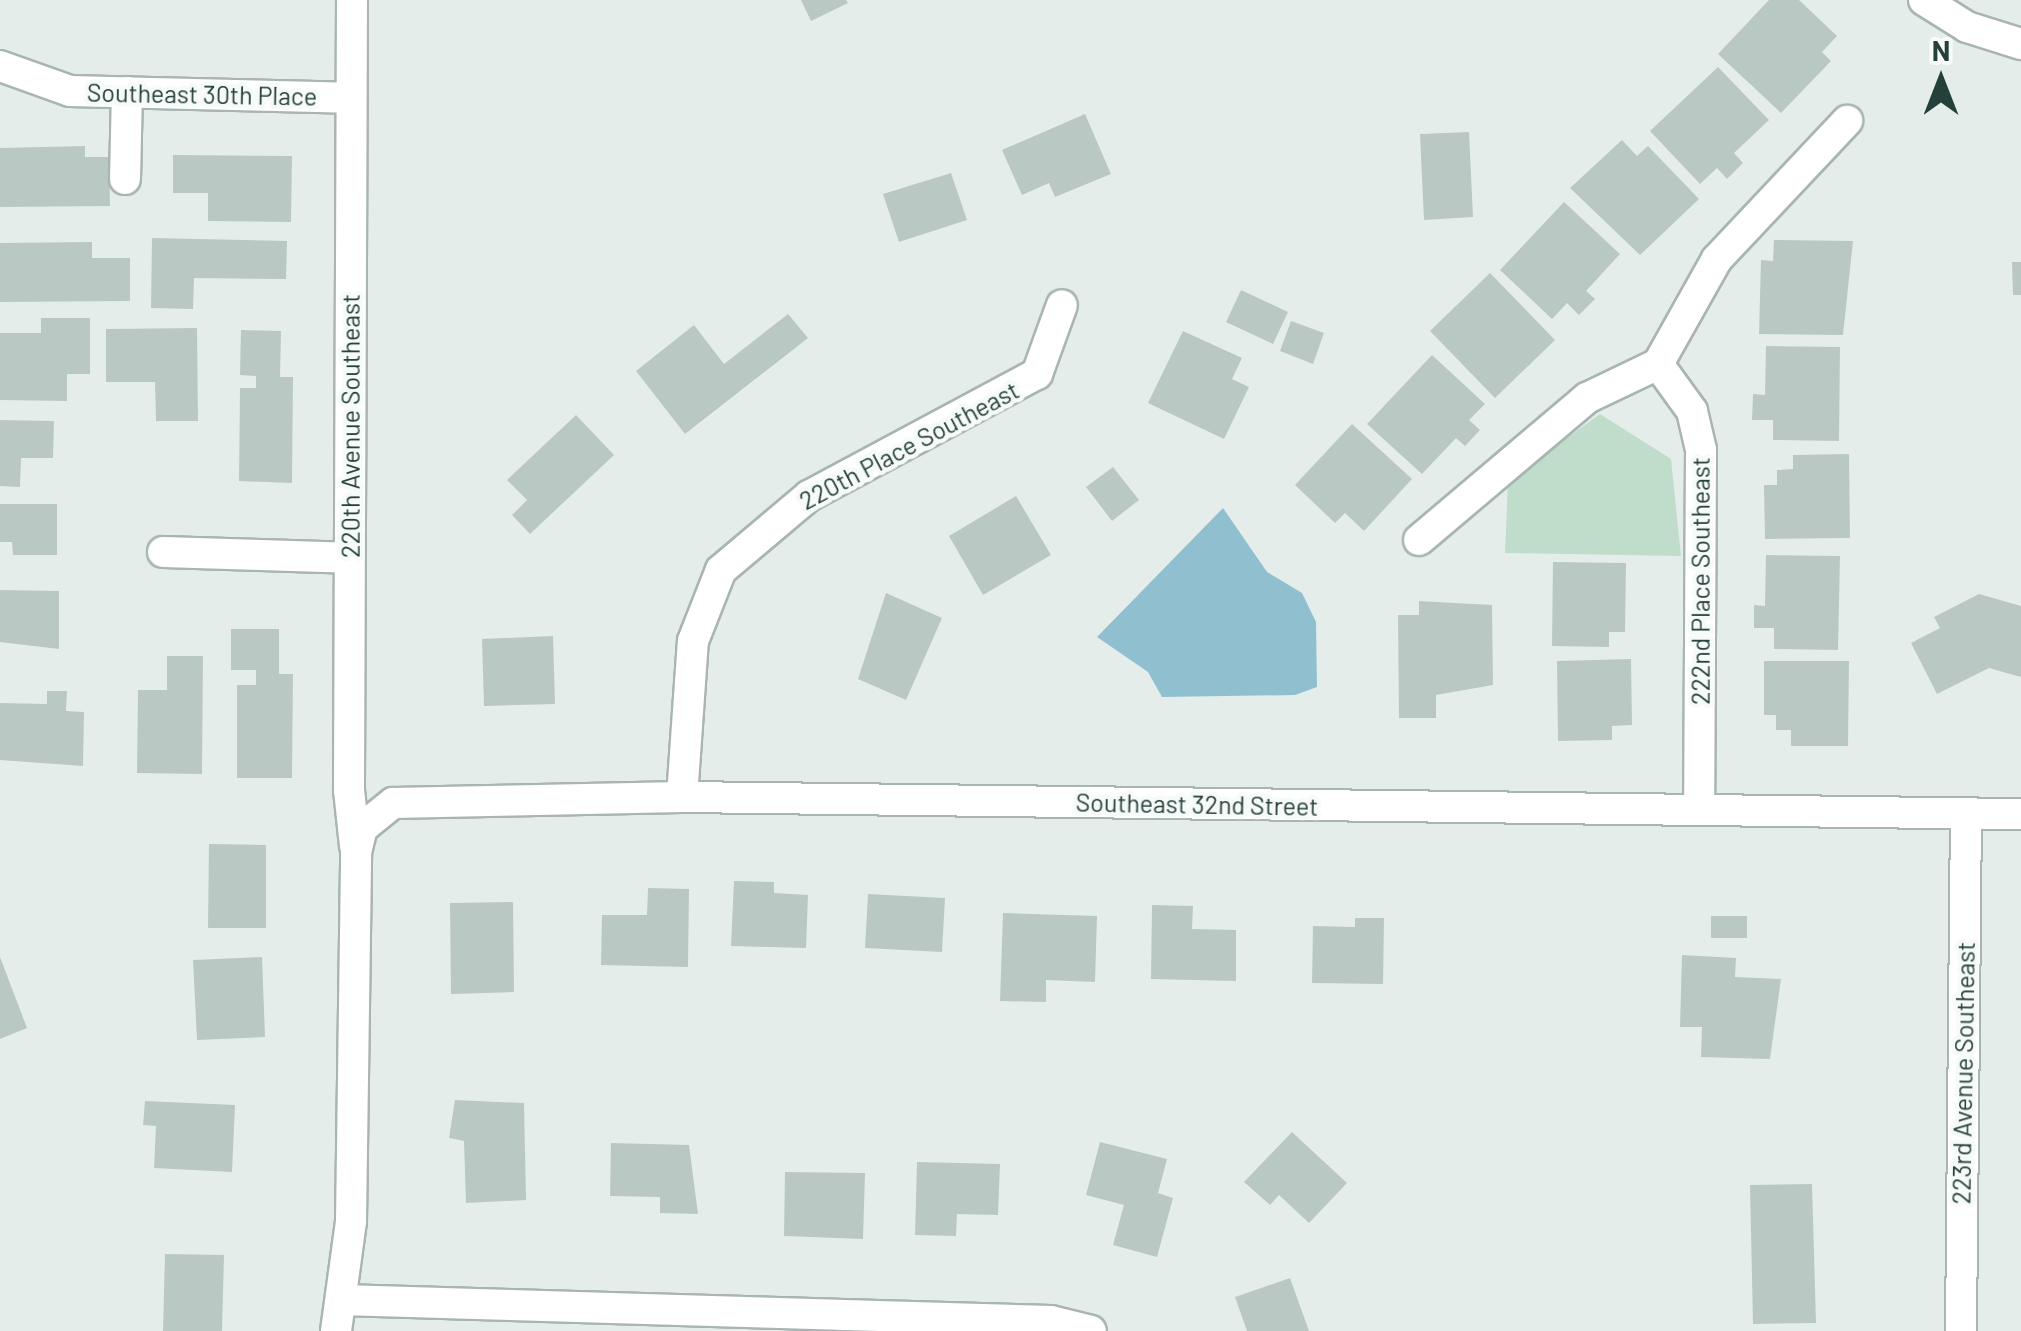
<!DOCTYPE html>
<style>
body{margin:0}
#map{position:relative;width:2021px;height:1331px;overflow:hidden;background:#e5edea;font-family:Barlow,sans-serif}
div>[style]{position:absolute}
[style*='--x']{left:calc(var(--x)*1px);top:calc(var(--y)*1px);width:calc(var(--w)*1px);rotate:calc(var(--a)*1deg)}
.green>*{inset:0;background:#bfddca}
.water>*{inset:0;background:#90c0d0}
.building>*{inset:0;background:#bac8c4}
.roads{filter:drop-shadow(2px 0 #a8b5b2) drop-shadow(-2px 0 #a8b5b2) drop-shadow(0 2px #a8b5b2) drop-shadow(0 -2px #a8b5b2)}
.minor>*{height:30px;margin:-15px;padding:0 15px;transform-origin:15px;border-radius:15px;background:#fff}
span{translate:-50% -50%;white-space:nowrap;text-align:center;line-height:1.15;-webkit-text-stroke:9px #f6faf8;paint-order:stroke}
.street-label{font-size:25px;color:#253f3a}
.north{position:absolute;left:1891px;top:30px;width:100px;height:100px;-webkit-text-stroke:8px #f6faf8;paint-order:stroke;rotate:0deg;font-size:28px;font-weight:700;line-height:40px;text-align:center;color:#253f3a}
.north::after{content:'';display:block;margin:auto;width:35px;height:45px;background:#253f3a;clip-path:polygon(50% 0,100% 100%,50% 72%,0 100%)}
</style>
<div id="map">
<div class="green">
<div style="clip-path:polygon(1600px 414px,1671px 459px,1681px 556px,1505px 553px,1508px 481px)"></div>
</div>
<div class="water">
<div style="clip-path:polygon(1223px 508px,1267px 572px,1302px 593px,1316px 622px,1317px 687px,1295px 695px,1162px 697px,1148px 672px,1097px 637px)"></div>
</div>
<div class="building">
<div style="clip-path:polygon(801px 0,846px 0,848px 3px,811px 21px)"></div>
<div style="clip-path:polygon(1769px 0,1799px 0,1837px 36px,1822px 52px,1831px 61px,1781px 113px,1718px 54px)"></div>
<div style="clip-path:polygon(1718px 67px,1769px 120px,1734px 153px,1743px 163px,1727px 179px,1717px 168px,1700px 184px,1650px 131px)"></div>
<div style="clip-path:polygon(1085px 114px,1111px 174px,1055px 197px,1049px 183px,1022px 195px,1002px 150px)"></div>
<div style="clip-path:polygon(1469px 132px,1473px 217px,1424px 220px,1420px 134px)"></div>
<div style="clip-path:polygon(1622px 140px,1637px 156px,1648px 146px,1699px 199px,1640px 255px,1570px 188px)"></div>
<div style="clip-path:polygon(85px 146px,85px 157px,109px 157px,110px 206px,0 207px,0 148px)"></div>
<div style="clip-path:polygon(173px 155px,292px 156px,291px 222px,208px 221px,208px 193px,173px 193px)"></div>
<div style="clip-path:polygon(951px 173px,967px 220px,899px 242px,883px 194px)"></div>
<div style="clip-path:polygon(1564px 202px,1620px 254px,1586px 291px,1595px 299px,1579px 315px,1567px 303px,1552px 319px,1500px 270px)"></div>
<div style="clip-path:polygon(152px 238px,287px 241px,286px 279px,194px 278px,193px 309px,151px 308px)"></div>
<div style="clip-path:polygon(1774px 240px,1853px 241px,1843px 335px,1759px 334px,1761px 260px,1773px 261px)"></div>
<div style="clip-path:polygon(92px 242px,92px 258px,130px 258px,130px 301px,0 302px,0 243px)"></div>
<div style="clip-path:polygon(2012px 262px,2021px 262px,2021px 295px,2013px 295px)"></div>
<div style="clip-path:polygon(1490px 273px,1555px 340px,1495px 398px,1430px 331px)"></div>
<div style="clip-path:polygon(1241px 290px,1288px 312px,1273px 344px,1226px 322px)"></div>
<div style="clip-path:polygon(788px 314px,808px 338px,685px 434px,636px 371px,694px 325px,724px 364px)"></div>
<div style="clip-path:polygon(41px 318px,90px 318px,90px 374px,67px 374px,67px 401px,0 400px,0 333px,41px 333px)"></div>
<div style="clip-path:polygon(1291px 321px,1324px 333px,1313px 364px,1280px 351px)"></div>
<div style="clip-path:polygon(197px 328px,198px 421px,156px 421px,155px 382px,106px 382px,106px 329px)"></div>
<div style="clip-path:polygon(241px 330px,281px 331px,280px 377px,293px 377px,292px 483px,239px 481px,240px 388px,256px 388px,256px 376px,240px 375px)"></div>
<div style="clip-path:polygon(1183px 331px,1242px 358px,1232px 379px,1249px 387px,1224px 439px,1148px 403px)"></div>
<div style="clip-path:polygon(1766px 346px,1840px 347px,1839px 441px,1773px 440px,1773px 420px,1752px 420px,1753px 394px,1765px 395px)"></div>
<div style="clip-path:polygon(1432px 355px,1485px 404px,1469px 420px,1480px 430px,1465px 446px,1456px 438px,1422px 474px,1367px 424px)"></div>
<div style="clip-path:polygon(576px 415px,614px 455px,530px 534px,512px 515px,527px 500px,507px 480px)"></div>
<div style="clip-path:polygon(0 420px,54px 421px,53px 458px,21px 458px,20px 487px,0 486px)"></div>
<div style="clip-path:polygon(1352px 424px,1412px 479px,1364px 531px,1345px 513px,1335px 523px,1295px 485px)"></div>
<div style="clip-path:polygon(1849px 454px,1850px 538px,1765px 539px,1764px 485px,1777px 485px,1777px 470px,1793px 469px,1793px 455px)"></div>
<div style="clip-path:polygon(1113px 467px,1139px 500px,1112px 521px,1086px 487px)"></div>
<div style="clip-path:polygon(1016px 496px,1051px 555px,983px 595px,949px 536px)"></div>
<div style="clip-path:polygon(0 504px,57px 504px,57px 555px,13px 555px,12px 542px,0 542px)"></div>
<div style="clip-path:polygon(1766px 555px,1840px 556px,1838px 650px,1774px 649px,1774px 628px,1754px 628px,1754px 605px,1765px 606px)"></div>
<div style="clip-path:polygon(1553px 562px,1626px 563px,1625px 632px,1609px 632px,1609px 647px,1552px 646px)"></div>
<div style="clip-path:polygon(0 590px,59px 591px,59px 649px,0 642px)"></div>
<div style="clip-path:polygon(886px 593px,942px 618px,906px 700px,858px 679px)"></div>
<div style="clip-path:polygon(1979px 594px,2021px 606px,2021px 677px,1989px 668px,1937px 694px,1911px 643px,1940px 628px,1934px 617px)"></div>
<div style="clip-path:polygon(1419px 601px,1492px 605px,1493px 685px,1436px 695px,1436px 718px,1399px 718px,1398px 615px,1419px 615px)"></div>
<div style="clip-path:polygon(231px 629px,279px 629px,279px 674px,293px 674px,292px 778px,237px 778px,237px 685px,256px 685px,256px 670px,231px 670px)"></div>
<div style="clip-path:polygon(553px 636px,555px 704px,484px 706px,482px 639px)"></div>
<div style="clip-path:polygon(167px 656px,203px 656px,202px 774px,137px 773px,138px 690px,167px 690px)"></div>
<div style="clip-path:polygon(1631px 659px,1632px 725px,1612px 726px,1612px 740px,1558px 741px,1557px 661px)"></div>
<div style="clip-path:polygon(1764px 661px,1849px 661px,1848px 746px,1791px 746px,1791px 730px,1776px 730px,1776px 715px,1764px 715px)"></div>
<div style="clip-path:polygon(47px 691px,67px 691px,66px 711px,84px 712px,83px 766px,0 760px,0 703px,47px 704px)"></div>
<div style="clip-path:polygon(209px 844px,266px 845px,266px 928px,208px 928px)"></div>
<div style="clip-path:polygon(734px 881px,774px 882px,774px 893px,808px 895px,806px 948px,731px 946px)"></div>
<div style="clip-path:polygon(648px 888px,689px 889px,688px 967px,601px 965px,602px 915px,647px 915px)"></div>
<div style="clip-path:polygon(868px 894px,945px 898px,942px 952px,865px 948px)"></div>
<div style="clip-path:polygon(513px 902px,514px 992px,451px 994px,450px 903px)"></div>
<div style="clip-path:polygon(1152px 905px,1193px 906px,1192px 929px,1236px 930px,1236px 981px,1151px 979px)"></div>
<div style="clip-path:polygon(1003px 913px,1097px 916px,1095px 982px,1046px 980px,1046px 1002px,1000px 1001px)"></div>
<div style="clip-path:polygon(1711px 916px,1747px 916px,1747px 938px,1711px 938px)"></div>
<div style="clip-path:polygon(1355px 918px,1384px 918px,1383px 984px,1312px 983px,1313px 926px,1355px 927px)"></div>
<div style="clip-path:polygon(1682px 955px,1736px 958px,1735px 977px,1781px 979px,1770px 1059px,1701px 1057px,1702px 1027px,1680px 1027px)"></div>
<div style="clip-path:polygon(0 957px,27px 1028px,0 1039px)"></div>
<div style="clip-path:polygon(262px 957px,265px 1037px,197px 1040px,193px 960px)"></div>
<div style="clip-path:polygon(455px 1100px,524px 1103px,526px 1200px,466px 1203px,464px 1141px,449px 1138px)"></div>
<div style="clip-path:polygon(145px 1101px,235px 1105px,232px 1172px,154px 1168px,156px 1126px,143px 1125px)"></div>
<div style="clip-path:polygon(1292px 1132px,1347px 1183px,1309px 1223px,1279px 1195px,1270px 1205px,1244px 1182px)"></div>
<div style="clip-path:polygon(1100px 1142px,1167px 1159px,1158px 1193px,1173px 1198px,1157px 1257px,1113px 1245px,1124px 1205px,1086px 1195px)"></div>
<div style="clip-path:polygon(611px 1143px,689px 1145px,698px 1214px,660px 1213px,660px 1197px,610px 1196px)"></div>
<div style="clip-path:polygon(917px 1162px,1000px 1164px,998px 1215px,957px 1214px,956px 1236px,915px 1235px)"></div>
<div style="clip-path:polygon(785px 1172px,865px 1173px,863px 1239px,784px 1236px)"></div>
<div style="clip-path:polygon(1812px 1184px,1816px 1323px,1753px 1324px,1750px 1185px)"></div>
<div style="clip-path:polygon(165px 1254px,224px 1255px,222px 1331px,163px 1331px)"></div>
<div style="clip-path:polygon(1290px 1278px,1309px 1331px,1247px 1331px,1235px 1297px)"></div>
</div>
<div class="roads">
<div class="minor">
<div style="--x:352;--y:0;--w:790;--a:90.22"></div>
<div style="--x:349;--y:790;--w:56;--a:83.9"></div>
<div style="--x:1924;--y:0;--w:51;--a:32.1"></div>
<div style="--x:1967;--y:27;--w:57;--a:17.5"></div>
<div style="--x:0;--y:66;--w:74;--a:19.7"></div>
<div style="--x:70;--y:91;--w:278;--a:1.4"></div>
<div style="--x:125;--y:179;--w:87;--a:-88.7"></div>
<div style="--x:1658;--y:364;--w:58;--a:54.1"></div>
<div style="--x:1692;--y:411;--w:40;--a:77"></div>
<div style="--x:1701;--y:450;--w:360;--a:90.3"></div>
<div style="--x:1419;--y:540;--w:220;--a:-40.2"></div>
<div style="--x:1587;--y:398;--w:79;--a:-25.6"></div>
<div style="--x:1658;--y:364;--w:120;--a:-60.7"></div>
<div style="--x:1717;--y:259;--w:190;--a:-46.7"></div>
<div style="--x:163;--y:552;--w:186;--a:1.8"></div>
<div style="--x:682;--y:797;--w:156;--a:-86"></div>
<div style="--x:693;--y:641;--w:76;--a:-68.5"></div>
<div style="--x:721;--y:570;--w:115;--a:-40.1"></div>
<div style="--x:809;--y:496;--w:259;--a:-28.2"></div>
<div style="--x:1037;--y:374;--w:73;--a:-70.1"></div>
<div style="--x:342;--y:1300;--w:709;--a:1.7"></div>
<div style="--x:1051;--y:1321;--w:41;--a:14"></div>
<div style="--x:336;--y:1331;--w:111;--a:-82.2"></div>
<div style="--x:351;--y:1221;--w:369;--a:-89.2"></div>
<div style="--x:356;--y:852;--w:25;--a:-76"></div>
<div style="--x:362;--y:828;--w:40;--a:-39"></div>
<div style="--x:393;--y:803;--w:289;--a:-1.2"></div>
<div style="--x:682;--y:797;--w:1339;--a:0.73"></div>
<div style="--x:1961;--y:1331;--w:517;--a:-89.45"></div>
</div>
</div>
<div class="street-label">
<span style="left:202px;top:94px;rotate:1deg">Southeast 30th Place</span>
<span style="left:350px;top:426px;rotate:-90deg">220th Avenue Southeast</span>
<span style="left:909px;top:445px;rotate:-28deg">220th Place Southeast</span>
<span style="left:1700px;top:581px;rotate:-90deg">222nd Place Southeast</span>
<span style="left:1197px;top:804px;rotate:1deg">Southeast 32nd Street</span>
<span style="left:1963px;top:1073px;rotate:-89deg">223rd Avenue Southeast</span>
</div>
<div class="north">N</div>
</div>
